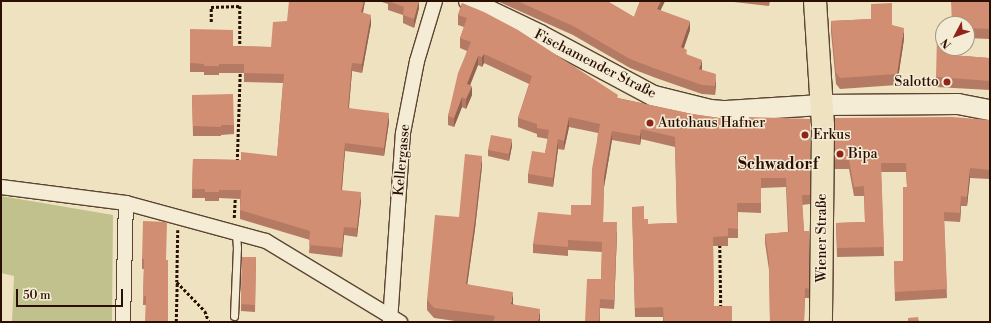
<!DOCTYPE html>
<meta charset="utf-8">
<style>
body{margin:0}
#map{position:relative;width:991px;height:323px;overflow:hidden;background:#efe2c0;font-family:"Libre Bodoni",serif}
div>[style]{position:absolute}
[style*='--x']{left:calc(var(--x)*1px);top:calc(var(--y)*1px);width:calc(var(--w)*1px);rotate:calc(var(--a)*1deg)}
.green>*{inset:0;background:#c0c18d}
.path>*{height:2.5px;margin-top:-1.25px;transform-origin:0;background:repeating-linear-gradient(90deg,#2a0f03 0 3px,transparent 0 5px)}
.roads{filter:drop-shadow(1px 0 #5b4432) drop-shadow(-1px 0 #5b4432) drop-shadow(0 1px #5b4432) drop-shadow(0 -1px #5b4432)}
.service>*{height:7px;margin:-3.5px;padding:0 3.5px;transform-origin:3.5px;border-radius:3.5px;background:#f5ecd6}
.minor>*{height:14px;margin:-7px;padding:0 7px;transform-origin:7px;border-radius:7px;background:#f5ecd6}
.secondary>*{height:20px;margin:-10px;padding:0 10px;transform-origin:10px;border-radius:10px;background:#f5ecd6}
.primary>*{height:22px;margin:-11px;padding:0 11px;transform-origin:11px;border-radius:11px;background:#efe2c0}
.wall>*{inset:0;background:#b47a63}
.shaded-wall>*{inset:0;background:#926350}
.building>*{inset:0;background:#d18e73}
.dots>*{width:11px;height:11px;translate:-50% -50%;box-sizing:border-box;border:2px solid #f5ecd6;border-radius:50%}
span{translate:-50% -50%;white-space:nowrap;text-align:center;line-height:1.15;-webkit-text-stroke:3px #f5ecd6;paint-order:stroke}
.street-label{font-size:14px;color:#2a0f03}
.poi-label{font-size:14px;color:#2a0f03}
.right{translate:-100% -50%;text-align:right}
.left{translate:0 -50%;text-align:left}
.quarter-label{font-size:16px;color:#2a0f03;font-weight:700}
.frame{position:absolute;inset:0;border:2px solid #2a0f03;pointer-events:none}
.north{position:absolute;left:935px;top:16px;width:40px;height:40px;box-sizing:border-box;background:#f5ecd6;border:1px solid #a49482;border-radius:50%;rotate:229deg;font-size:11px;font-weight:700;line-height:16px;text-align:center;color:#2a0f03}
.north::after{content:'';display:block;margin:auto;width:14px;height:18px;background:#8f2418;clip-path:polygon(50% 0,100% 100%,50% 72%,0 100%)}
.scale{position:absolute;left:16px;top:289px;width:107px;height:18px;box-sizing:border-box;border:2px solid #2a0f03;border-top:0;padding-left:5px;font-size:12px;line-height:14px;white-space:nowrap;color:#2a0f03;-webkit-text-stroke:3px #f5ecd6;paint-order:stroke}
</style>
<div id="map">
<div class="green">
<div style="clip-path:polygon(1px 196px,113px 215px,112px 322px,12px 322px,14px 276px,1px 273px)"></div>
</div>
<div class="path">
<div style="--x:211;--y:22;--w:15;--a:-90"></div>
<div style="--x:211;--y:7;--w:29;--a:-2"></div>
<div style="--x:240;--y:6;--w:42;--a:90"></div>
<div style="--x:237;--y:162;--w:91;--a:-88.1"></div>
<div style="--x:234;--y:218;--w:21;--a:-87"></div>
<div style="--x:178;--y:230;--w:52;--a:91.1"></div>
<div style="--x:177;--y:282;--w:40;--a:46"></div>
<div style="--x:205;--y:311;--w:12;--a:70"></div>
<div style="--x:720;--y:245;--w:65;--a:89.1"></div>
<div style="--x:176;--y:322;--w:40;--a:-88.6"></div>
</div>
<div class="roads">
<div class="service">
<div style="--x:234;--y:316;--w:68;--a:-87.5"></div>
<div style="--x:237;--y:248;--w:16;--a:-94"></div>
</div>
<div class="minor">
<div style="--x:1;--y:187;--w:126;--a:7.3"></div>
<div style="--x:126;--y:203;--w:145;--a:15.2"></div>
<div style="--x:266;--y:241;--w:157;--a:31.2"></div>
<div style="--x:123;--y:322;--w:119;--a:-88.6"></div>
<div style="--x:390;--y:322;--w:189;--a:-86.1"></div>
<div style="--x:403;--y:133;--w:73;--a:-79"></div>
<div style="--x:417;--y:61;--w:63;--a:-73.3"></div>
</div>
<div class="secondary">
<div style="--x:469;--y:1;--w:79;--a:25.6"></div>
<div style="--x:540;--y:35;--w:129;--a:28.2"></div>
<div style="--x:654;--y:96;--w:58;--a:14"></div>
<div style="--x:710;--y:110;--w:16;--a:4"></div>
<div style="--x:726;--y:111;--w:95;--a:-3.6"></div>
<div style="--x:821;--y:105;--w:137;--a:-0.4"></div>
<div style="--x:958;--y:104;--w:33;--a:11"></div>
</div>
<div class="primary">
<div style="--x:815;--y:1;--w:125;--a:86.3"></div>
<div style="--x:823;--y:126;--w:196;--a:90.6"></div>
</div>
</div>
<div class="wall">
<div style="clip-path:polygon(63px 1px,75px 1px,75px 2px,63px 2px)"></div>
<div style="clip-path:polygon(365px 1px,363px 13px,371px 24px,362px 73px,352px 71px,349px 108px,389px 122px,384px 156px,345px 151px,342px 190px,361px 201px,357px 237px,344px 235px,342px 257px,309px 253px,310px 240px,240px 219px,240px 199px,219px 198px,219px 201px,205px 201px,205px 198px,192px 198px,193px 159px,241px 160px,277px 156px,283px 83px,244px 82px,244px 73px,219px 73px,219px 75px,204px 75px,204px 72px,190px 72px,190px 29px,233px 46px,271px 47px,287px 21px)"></div>
<div style="clip-path:polygon(379px 1px,419px 1px,419px 8px,414px 28px,403px 23px,403px 15px,388px 10px,388px 4px)"></div>
<div style="clip-path:polygon(497px 1px,607px 1px,634px 17px,640px 1px,665px 1px,660px 10px,690px 30px,684px 48px,687px 55px,702px 69px,702px 70px,716px 83px,715px 95px,702px 94px,656px 78px,630px 68px,573px 35px)"></div>
<div style="clip-path:polygon(725px 1px,770px 1px,769px 6px)"></div>
<div style="clip-path:polygon(990px 1px,990px 39px,967px 38px,967px 24px)"></div>
<div style="clip-path:polygon(462px 3px,618px 98px,692px 114px,726px 119px,749px 121px,810px 119px,810px 204px,802px 205px,804px 231px,809px 231px,809px 298px,805px 298px,804px 322px,770px 322px,769px 270px,765px 243px,765px 234px,788px 232px,786px 187px,761px 188px,761px 213px,738px 212px,738px 238px,728px 238px,728px 246px,713px 246px,714px 306px,732px 322px,663px 322px,663px 317px,635px 317px,632px 207px,648px 224px,677px 223px,675px 147px,641px 139px,640px 145px,612px 140px,604px 187px,603px 222px,617px 232px,614px 309px,600px 308px,600px 322px,585px 322px,601px 279px,602px 252px,568px 250px,568px 256px,533px 253px,533px 244px,571px 215px,591px 205px,598px 133px,569px 127px,564px 150px,558px 149px,553px 187px,528px 183px,528px 174px,545px 153px,548px 139px,537px 137px,537px 134px,518px 127px,518px 118px,529px 84px,484px 63px,482px 67px,478px 65px,470px 85px,472px 95px,466px 109px,462px 107px,454px 127px,448px 125px,448px 116px,467px 51px,460px 48px,460px 38px,464px 27px,458px 25px,458px 15px)"></div>
<div style="clip-path:polygon(871px 4px,892px 25px,904px 39px,897px 85px,840px 89px,836px 84px,831px 32px,831px 21px,871px 19px)"></div>
<div style="clip-path:polygon(990px 47px,990px 90px,936px 87px,936px 77px,951px 55px,989px 58px)"></div>
<div style="clip-path:polygon(192px 95px,234px 125px,234px 134px,221px 135px,221px 136px,193px 136px)"></div>
<div style="clip-path:polygon(835px 118px,990px 120px,990px 179px,970px 178px,967px 206px,961px 206px,960px 222px,944px 221px,947px 298px,895px 301px,894px 261px,903px 261px,907px 187px,906px 172px,881px 172px,884px 256px,837px 257px,836px 223px,865px 222px,864px 196px,854px 196px,849px 169px,835px 169px)"></div>
<div style="clip-path:polygon(512px 146px,509px 161px,488px 156px,488px 150px)"></div>
<div style="clip-path:polygon(482px 166px,475px 229px,467px 284px,513px 303px,513px 304px,540px 320px,539px 322px,462px 322px,434px 318px,427px 310px,427px 300px,459px 217px)"></div>
<div style="clip-path:polygon(167px 222px,146px 305px,143px 305px,144px 269px,142px 269px,142px 259px)"></div>
<div style="clip-path:polygon(242px 257px,256px 257px,255px 312px,241px 311px)"></div>
</div>
<div class="shaded-wall">
<div style="clip-path:polygon(364px 1px,365px 1px,361px 21px,361px 12px)"></div>
<div style="clip-path:polygon(419px 1px,419px 8px,414px 28px,414px 19px)"></div>
<div style="clip-path:polygon(661px 1px,665px 1px,657px 18px,657px 9px)"></div>
<div style="clip-path:polygon(371px 15px,371px 24px,362px 73px,362px 64px)"></div>
<div style="clip-path:polygon(690px 21px,690px 30px,681px 56px,681px 47px)"></div>
<div style="clip-path:polygon(904px 28px,904px 39px,897px 85px,897px 74px)"></div>
<div style="clip-path:polygon(484px 54px,484px 63px,482px 67px,482px 57px)"></div>
<div style="clip-path:polygon(478px 56px,478px 65px,467px 93px,467px 84px)"></div>
<div style="clip-path:polygon(702px 60px,702px 69px,699px 77px,699px 69px)"></div>
<div style="clip-path:polygon(352px 63px,352px 71px,348px 116px,348px 108px)"></div>
<div style="clip-path:polygon(716px 74px,716px 83px,715px 95px,715px 86px)"></div>
<div style="clip-path:polygon(472px 86px,472px 95px,466px 109px,466px 99px)"></div>
<div style="clip-path:polygon(462px 97px,462px 107px,454px 127px,454px 118px)"></div>
<div style="clip-path:polygon(389px 113px,389px 122px,384px 156px,384px 148px)"></div>
<div style="clip-path:polygon(569px 117px,569px 127px,564px 150px,564px 141px)"></div>
<div style="clip-path:polygon(641px 129px,641px 139px,640px 145px,640px 136px)"></div>
<div style="clip-path:polygon(612px 131px,612px 140px,604px 187px,604px 177px)"></div>
<div style="clip-path:polygon(512px 139px,512px 146px,509px 161px,509px 154px)"></div>
<div style="clip-path:polygon(558px 139px,558px 149px,553px 187px,553px 178px)"></div>
<div style="clip-path:polygon(345px 143px,345px 151px,341px 199px,341px 190px)"></div>
<div style="clip-path:polygon(482px 156px,482px 166px,475px 229px,466px 294px,466px 284px)"></div>
<div style="clip-path:polygon(970px 168px,970px 178px,967px 206px,967px 197px)"></div>
<div style="clip-path:polygon(361px 192px,361px 201px,357px 237px,357px 228px)"></div>
<div style="clip-path:polygon(961px 196px,961px 206px,960px 222px,960px 213px)"></div>
<div style="clip-path:polygon(617px 222px,617px 232px,614px 309px,614px 300px)"></div>
<div style="clip-path:polygon(344px 227px,344px 235px,342px 257px,342px 248px)"></div>
<div style="clip-path:polygon(513px 292px,513px 303px,511px 314px,511px 304px)"></div>
<div style="clip-path:polygon(540px 309px,540px 320px,539px 322px,538px 322px)"></div>
</div>
<div class="building">
<div style="clip-path:polygon(289px 1px,364px 1px,361px 12px,371px 15px,362px 64px,352px 63px,348px 108px,389px 113px,384px 148px,345px 143px,341px 190px,361px 192px,357px 228px,344px 227px,342px 248px,309px 245px,310px 231px,240px 210px,241px 190px,219px 190px,219px 192px,205px 192px,205px 189px,192px 189px,193px 159px,241px 160px,241px 152px,277px 156px,284px 74px,244px 73px,244px 64px,219px 64px,219px 66px,204px 66px,204px 64px,190px 63px,190px 29px,233px 30px,233px 46px,271px 47px,273px 22px,287px 21px)"></div>
<div style="clip-path:polygon(388px 1px,419px 1px,414px 19px,403px 15px,404px 7px)"></div>
<div style="clip-path:polygon(517px 1px,607px 1px,634px 17px,640px 1px,661px 1px,657px 9px,690px 21px,681px 47px,687px 50px,686px 54px,702px 60px,699px 69px,716px 74px,715px 86px,702px 85px,656px 69px,630px 59px,573px 26px)"></div>
<div style="clip-path:polygon(951px 1px,990px 1px,990px 29px,967px 28px,967px 24px,952px 24px)"></div>
<div style="clip-path:polygon(462px 3px,484px 12px,518px 30px,618px 95px,617px 98px,692px 114px,726px 119px,749px 121px,749px 117px,810px 119px,810px 195px,802px 195px,804px 231px,809px 231px,809px 289px,805px 288px,804px 322px,770px 322px,769px 260px,765px 234px,789px 232px,786px 178px,761px 178px,761px 203px,737px 203px,738px 229px,728px 228px,728px 236px,713px 237px,714px 306px,732px 306px,732px 322px,664px 322px,663px 307px,635px 308px,632px 207px,644px 206px,644px 219px,648px 219px,648px 224px,677px 223px,675px 137px,641px 129px,640px 136px,612px 131px,604px 177px,603px 222px,617px 222px,614px 300px,600px 299px,599px 322px,585px 322px,587px 279px,601px 279px,602px 242px,568px 240px,568px 247px,533px 244px,538px 212px,571px 215px,571px 205px,591px 205px,592px 169px,600px 124px,569px 117px,564px 141px,558px 139px,553px 178px,528px 174px,532px 151px,545px 153px,549px 130px,537px 128px,537px 124px,518px 118px,532px 76px,484px 54px,482px 57px,478px 56px,467px 84px,472px 86px,466px 99px,462px 97px,454px 118px,448px 116px,458px 73px,471px 42px,460px 38px,467px 18px,458px 15px)"></div>
<div style="clip-path:polygon(892px 3px,892px 25px,904px 28px,897px 74px,840px 78px,836px 73px,831px 21px,871px 19px,871px 4px)"></div>
<div style="clip-path:polygon(937px 36px,943px 36px,943px 48px,951px 48px,951px 55px,989px 58px,990px 47px,990px 81px,936px 77px)"></div>
<div style="clip-path:polygon(233px 94px,234px 125px,221px 125px,221px 127px,193px 126px,192px 95px)"></div>
<div style="clip-path:polygon(952px 117px,990px 120px,990px 170px,970px 168px,967px 197px,961px 196px,960px 213px,944px 212px,947px 289px,895px 292px,894px 261px,903px 261px,903px 187px,907px 187px,906px 163px,881px 163px,884px 247px,837px 248px,836px 223px,865px 222px,864px 186px,854px 187px,849px 160px,835px 160px,835px 118px)"></div>
<div style="clip-path:polygon(491px 135px,512px 139px,509px 154px,488px 150px)"></div>
<div style="clip-path:polygon(465px 154px,482px 156px,475px 219px,466px 284px,513px 292px,511px 304px,540px 309px,538px 322px,493px 322px,495px 316px,434px 308px,427px 300px,435px 215px,459px 217px)"></div>
<div style="clip-path:polygon(143px 221px,167px 222px,166px 260px,168px 260px,168px 322px,145px 322px,146px 296px,143px 296px,144px 259px,142px 259px)"></div>
<div style="clip-path:polygon(242px 257px,256px 257px,255px 305px,241px 304px)"></div>
<div style="clip-path:polygon(918px 317px,919px 322px,908px 322px,908px 318px)"></div>
</div>
<div class="dots">
<div style="left:947px;top:82px;background:#8f2418"></div>
<div style="left:650px;top:123px;background:#8f2418"></div>
<div style="left:805px;top:135px;background:#8f2418"></div>
<div style="left:840px;top:154px;background:#8f2418"></div>
</div>
<div class="street-label">
<span style="left:595px;top:64px;rotate:27deg">Fischamender Straße</span>
<span style="left:402px;top:160px;rotate:-85deg">Kellergasse</span>
<span style="left:822px;top:238px;rotate:-90deg">Wiener Straße</span>
</div>
<div class="poi-label">
<span class="right" style="left:939px;top:82px">Salotto</span>
<span class="left" style="left:658px;top:123px">Autohaus Hafner</span>
<span class="left" style="left:813px;top:135px">Erkus</span>
<span class="left" style="left:848px;top:154px">Bipa</span>
</div>
<div class="quarter-label">
<span style="left:778px;top:164px">Schwadorf</span>
</div>
<div class="frame"></div>
<div class="north">N</div>
<div class="scale">50 m</div>
</div>
